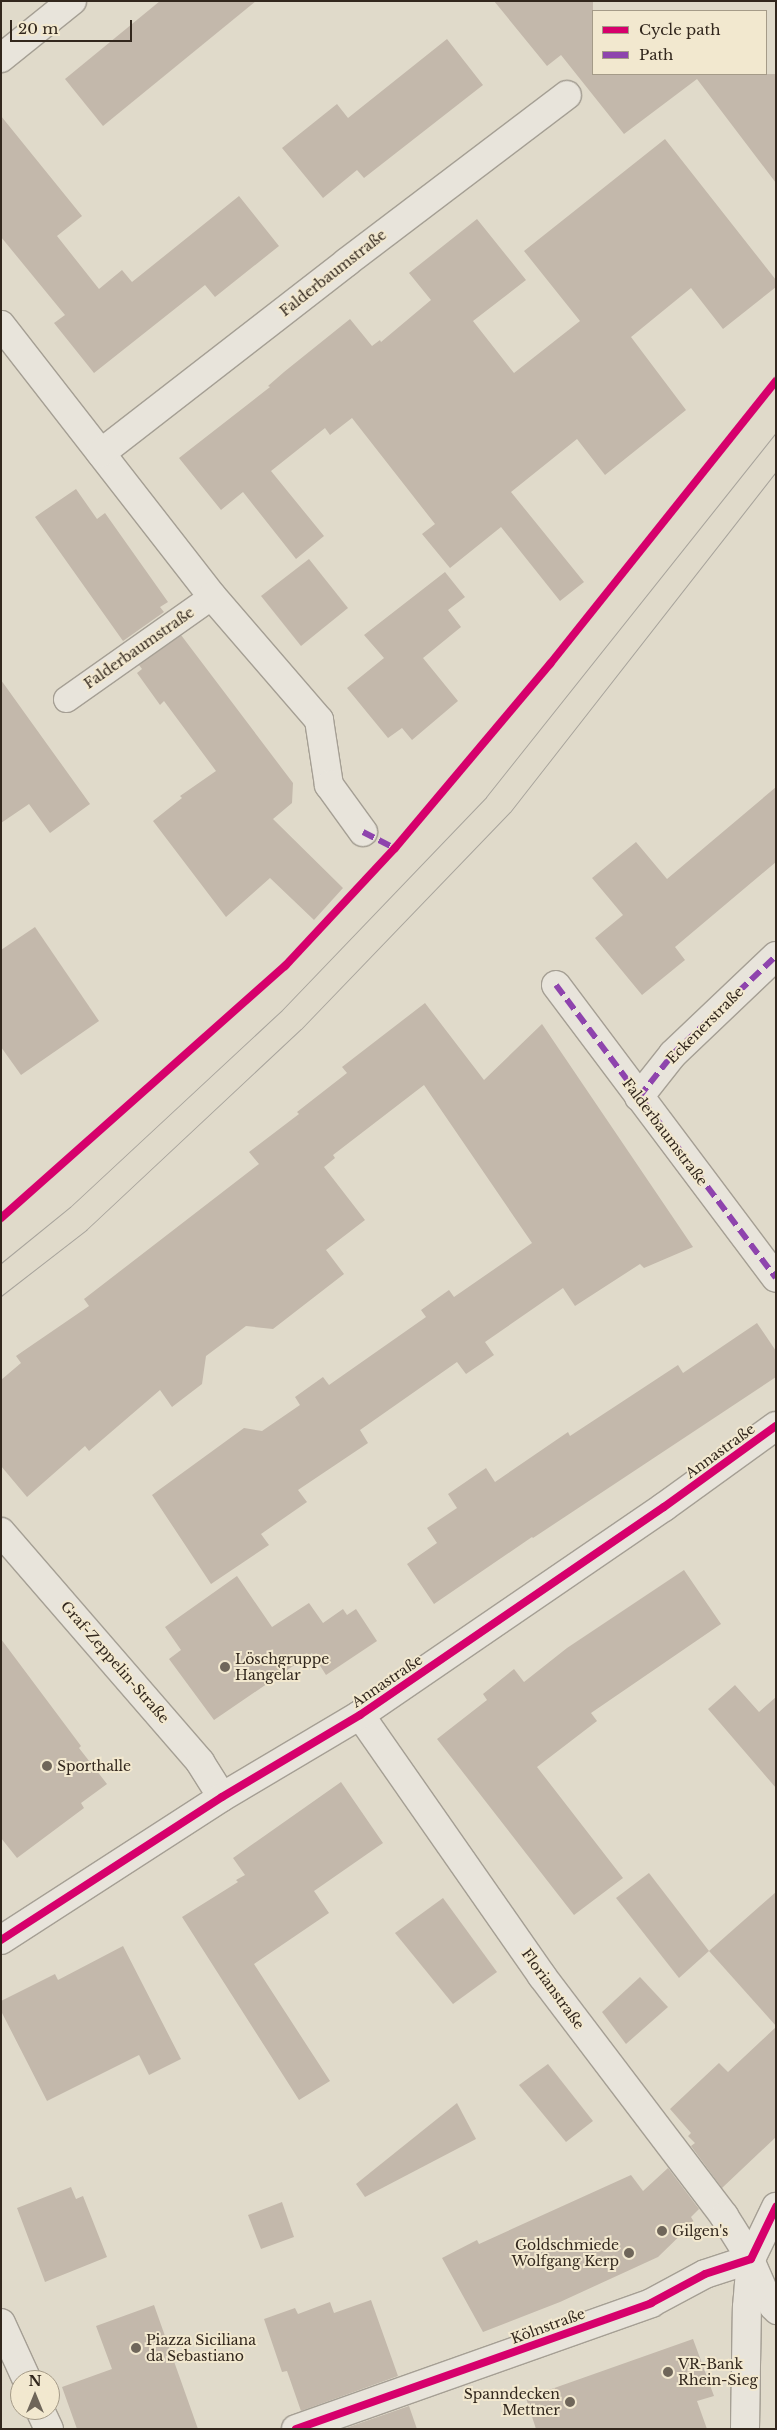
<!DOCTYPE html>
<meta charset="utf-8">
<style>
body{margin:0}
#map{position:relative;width:777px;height:2430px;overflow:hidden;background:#e0daca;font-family:"Libre Baskerville",serif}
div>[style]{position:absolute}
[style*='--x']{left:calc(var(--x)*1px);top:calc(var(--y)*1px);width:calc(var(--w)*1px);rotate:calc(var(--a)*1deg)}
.building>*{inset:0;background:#c3b8ab}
.roads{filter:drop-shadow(1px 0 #a59f94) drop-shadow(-1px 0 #a59f94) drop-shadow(0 1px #a59f94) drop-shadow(0 -1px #a59f94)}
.lane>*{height:25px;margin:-12.5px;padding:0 12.5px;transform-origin:12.5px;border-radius:12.5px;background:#e8e4db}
.street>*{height:28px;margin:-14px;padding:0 14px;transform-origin:14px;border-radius:14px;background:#e8e4db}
.tram>*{height:1px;margin:-0.5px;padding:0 0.5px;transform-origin:0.5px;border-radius:0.5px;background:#a8a49c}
.quiet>*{height:6px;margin-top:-3px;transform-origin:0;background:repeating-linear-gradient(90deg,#8e44ad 0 12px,transparent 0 18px)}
.cycleway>*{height:8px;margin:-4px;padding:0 4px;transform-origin:4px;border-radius:4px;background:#d6006c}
.dots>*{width:14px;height:14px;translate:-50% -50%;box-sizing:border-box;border:2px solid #f2e8cf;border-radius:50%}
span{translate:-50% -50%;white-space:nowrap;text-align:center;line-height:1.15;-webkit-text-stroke:4px #f2e8cf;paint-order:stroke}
.street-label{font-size:14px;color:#32271d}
.poi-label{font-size:14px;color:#32271d}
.left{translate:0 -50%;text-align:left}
.right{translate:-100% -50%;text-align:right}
.frame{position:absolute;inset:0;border:2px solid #32271d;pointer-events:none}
.legend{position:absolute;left:592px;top:10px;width:175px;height:65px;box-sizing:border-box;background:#f2e8cf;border:1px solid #a59b88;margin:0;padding:6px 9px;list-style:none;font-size:15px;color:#32271d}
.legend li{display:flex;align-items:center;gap:10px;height:25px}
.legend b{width:25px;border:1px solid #a59b88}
.north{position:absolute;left:10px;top:2370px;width:50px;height:50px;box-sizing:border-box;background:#f2e8cf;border:1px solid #a59b88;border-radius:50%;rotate:0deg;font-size:14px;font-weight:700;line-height:20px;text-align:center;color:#32271d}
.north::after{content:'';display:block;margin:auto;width:18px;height:22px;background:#6f665a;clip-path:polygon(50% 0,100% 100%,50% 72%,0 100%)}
.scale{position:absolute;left:10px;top:20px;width:122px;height:22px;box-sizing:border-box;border:2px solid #32271d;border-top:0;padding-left:6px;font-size:15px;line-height:18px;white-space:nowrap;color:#32271d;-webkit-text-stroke:4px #f2e8cf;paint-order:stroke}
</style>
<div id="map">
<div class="building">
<div style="clip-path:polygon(160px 1px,256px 1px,103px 126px,65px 79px)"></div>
<div style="clip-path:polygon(494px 1px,593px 1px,593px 74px,776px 74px,776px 183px,697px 79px,624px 134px,561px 55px,547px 66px)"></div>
<div style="clip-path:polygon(447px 39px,483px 85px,364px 178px,357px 170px,323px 198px,282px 148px,337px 104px,348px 118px)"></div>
<div style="clip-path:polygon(1px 116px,82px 216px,57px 236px,99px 289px,122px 270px,132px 282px,239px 196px,279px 246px,215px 297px,205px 285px,94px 373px,54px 323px,65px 315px,1px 237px)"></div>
<div style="clip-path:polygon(665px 139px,776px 280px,776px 287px,723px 329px,691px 288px,631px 337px,686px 410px,605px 475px,577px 439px,511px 492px,584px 582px,560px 601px,501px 527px,450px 568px,422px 534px,435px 524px,352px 418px,330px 435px,325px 428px,271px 471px,324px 536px,296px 559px,243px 492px,221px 510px,179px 458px,270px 387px,268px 386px,284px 372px,350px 319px,372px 346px,380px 340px,381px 342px,431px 300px,409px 273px,477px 219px,526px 280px,473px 321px,514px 373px,580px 321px,524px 251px)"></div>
<div style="clip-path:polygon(76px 489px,97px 519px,105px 513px,168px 602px,160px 607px,164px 612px,123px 641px,35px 517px)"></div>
<div style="clip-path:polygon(309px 559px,348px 608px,301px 646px,261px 596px)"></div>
<div style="clip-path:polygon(445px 572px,465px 597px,448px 610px,461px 627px,423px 658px,458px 701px,412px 740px,402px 728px,388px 738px,347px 688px,384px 658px,364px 635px)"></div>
<div style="clip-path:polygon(181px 635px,293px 783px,292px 803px,273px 819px,343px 888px,314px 920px,270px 878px,226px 917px,153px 821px,182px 798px,180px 796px,216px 771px,164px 701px,160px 705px,137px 673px,142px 669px,139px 665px)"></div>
<div style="clip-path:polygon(1px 680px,90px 804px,50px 833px,29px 804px,1px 823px)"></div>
<div style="clip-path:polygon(776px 787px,776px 862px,675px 947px,685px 960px,642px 995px,595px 938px,623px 915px,592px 878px,636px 842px,667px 879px)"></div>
<div style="clip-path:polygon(35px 927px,99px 1021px,21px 1075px,1px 1047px,1px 950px)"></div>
<div style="clip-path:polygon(425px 1003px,484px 1080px,542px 1024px,693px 1247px,644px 1268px,640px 1264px,575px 1306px,563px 1288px,485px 1342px,494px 1355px,466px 1374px,457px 1362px,360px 1430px,368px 1443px,298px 1490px,307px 1502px,261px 1534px,269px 1545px,211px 1584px,152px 1495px,244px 1428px,262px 1431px,300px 1405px,295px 1397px,323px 1377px,329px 1385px,426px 1317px,421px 1310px,449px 1290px,454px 1297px,532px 1243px,424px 1085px,333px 1155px,335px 1158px,324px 1167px,365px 1220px,326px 1250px,344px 1274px,273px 1329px,246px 1326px,206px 1356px,202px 1384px,172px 1407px,160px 1390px,89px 1451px,85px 1446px,27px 1497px,1px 1466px,1px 1380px,21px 1363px,16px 1356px,89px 1306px,84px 1299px,259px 1164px,249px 1152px,299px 1114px,297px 1112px,347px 1073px,342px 1067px)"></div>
<div style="clip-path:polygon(757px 1323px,776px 1351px,776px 1377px,533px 1538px,532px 1537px,434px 1604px,407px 1564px,437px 1543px,427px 1528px,457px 1508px,448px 1494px,486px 1468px,495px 1482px,568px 1432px,570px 1436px,678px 1365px,683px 1373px)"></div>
<div style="clip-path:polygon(684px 1570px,721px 1624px,591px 1713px,597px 1721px,537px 1767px,623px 1878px,574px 1915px,437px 1739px,487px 1700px,483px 1694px,514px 1669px,524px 1682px,567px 1648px)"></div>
<div style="clip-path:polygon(237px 1576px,272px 1627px,309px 1603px,323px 1623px,343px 1609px,347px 1615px,356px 1609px,377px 1641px,326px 1675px,312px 1653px,214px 1720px,169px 1659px,181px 1650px,165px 1627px)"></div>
<div style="clip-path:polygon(1px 1639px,81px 1746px,79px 1748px,107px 1784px,81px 1803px,84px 1808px,17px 1858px,1px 1838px)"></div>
<div style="clip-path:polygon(735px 1685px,759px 1712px,776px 1697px,776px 1788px,708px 1709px)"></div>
<div style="clip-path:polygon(341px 1782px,383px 1843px,314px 1891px,329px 1913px,254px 1964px,330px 2081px,299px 2100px,182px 1917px,238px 1882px,236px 1880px,245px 1875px,233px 1858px)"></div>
<div style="clip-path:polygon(649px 1873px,709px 1951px,679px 1978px,616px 1898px)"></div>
<div style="clip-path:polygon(776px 1892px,776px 2026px,709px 1951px)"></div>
<div style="clip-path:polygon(443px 1898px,497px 1972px,453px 2004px,395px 1933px)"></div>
<div style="clip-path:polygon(123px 1946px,181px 2059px,149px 2075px,139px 2055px,47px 2101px,1px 2011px,1px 2001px,55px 1974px,58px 1980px)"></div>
<div style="clip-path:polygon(640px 1977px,668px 2007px,626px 2044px,602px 2012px)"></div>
<div style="clip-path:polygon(776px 2027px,776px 2137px,722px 2188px,691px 2146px,695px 2143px,688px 2136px,691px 2133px,670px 2109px,719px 2063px,728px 2072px)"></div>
<div style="clip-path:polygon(548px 2064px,593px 2121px,566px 2142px,519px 2085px)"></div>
<div style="clip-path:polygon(457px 2103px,476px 2139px,365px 2197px,356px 2184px)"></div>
<div style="clip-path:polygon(668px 2168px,699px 2209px,691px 2217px,694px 2222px,658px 2257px,560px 2302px,483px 2332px,442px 2258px,477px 2240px,479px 2244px,631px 2175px,643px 2191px)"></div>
<div style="clip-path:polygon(71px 2187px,76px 2199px,83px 2196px,107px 2257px,45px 2282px,17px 2208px)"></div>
<div style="clip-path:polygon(282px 2202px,294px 2237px,261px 2249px,248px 2215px)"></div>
<div style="clip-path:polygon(371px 2300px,398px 2376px,301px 2411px,287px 2371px,282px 2372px,264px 2319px,295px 2308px,298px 2314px,330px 2302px,334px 2313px)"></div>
<div style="clip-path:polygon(154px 2305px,198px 2429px,77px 2429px,62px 2387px,112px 2369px,96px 2326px)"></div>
<div style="clip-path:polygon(693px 2339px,714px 2396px,697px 2401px,707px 2429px,536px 2429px,526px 2398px)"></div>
<div style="clip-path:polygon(409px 2406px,417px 2429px,343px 2429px)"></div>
</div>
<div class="roads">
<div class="lane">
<div style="--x:66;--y:699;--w:179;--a:-35.2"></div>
<div style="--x:751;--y:2259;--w:52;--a:66.4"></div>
<div style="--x:772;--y:2307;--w:6;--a:45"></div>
</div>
<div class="street">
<div style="--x:1;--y:58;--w:91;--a:-38.8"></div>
<div style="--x:1;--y:325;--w:343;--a:52.1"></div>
<div style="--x:212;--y:596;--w:164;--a:49.2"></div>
<div style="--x:319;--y:720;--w:66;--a:81.3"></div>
<div style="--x:329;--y:785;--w:58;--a:54.1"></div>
<div style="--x:101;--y:453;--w:311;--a:-37.8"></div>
<div style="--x:347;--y:262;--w:276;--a:-37.2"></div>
<div style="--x:556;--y:985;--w:366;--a:53.1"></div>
<div style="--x:639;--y:1097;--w:55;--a:-51.7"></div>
<div style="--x:673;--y:1054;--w:142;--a:-43.6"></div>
<div style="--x:1;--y:1532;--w:304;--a:49.1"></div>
<div style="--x:200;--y:1762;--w:41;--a:57.8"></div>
<div style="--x:360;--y:1715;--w:318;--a:55.1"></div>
<div style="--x:542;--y:1976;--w:301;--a:52.8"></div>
<div style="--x:724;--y:2216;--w:51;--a:57.9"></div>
<div style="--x:1;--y:1940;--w:263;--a:-32.9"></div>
<div style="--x:222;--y:1797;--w:161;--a:-30.7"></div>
<div style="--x:360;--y:1715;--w:368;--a:-34.4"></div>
<div style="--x:664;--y:1507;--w:138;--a:-35.9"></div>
<div style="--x:1;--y:2323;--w:63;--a:65.5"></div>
<div style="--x:40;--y:2410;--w:21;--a:65"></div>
<div style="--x:296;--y:2429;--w:377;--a:-19.5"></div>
<div style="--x:651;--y:2303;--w:61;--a:-28.2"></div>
<div style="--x:705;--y:2274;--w:48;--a:-18.1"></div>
<div style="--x:745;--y:2429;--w:122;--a:-89.1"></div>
<div style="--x:747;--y:2307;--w:48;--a:-85.2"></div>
<div style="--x:751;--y:2259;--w:58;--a:-64.3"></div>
</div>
</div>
<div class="tram">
<div style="--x:1;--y:1263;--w:89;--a:-39.1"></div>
<div style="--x:70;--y:1207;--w:289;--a:-42.9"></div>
<div style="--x:282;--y:1010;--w:295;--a:-46.2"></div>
<div style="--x:486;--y:797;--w:465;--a:-51.5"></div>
<div style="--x:1;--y:1296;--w:108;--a:-37.8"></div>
<div style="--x:86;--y:1230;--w:294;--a:-43.1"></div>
<div style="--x:301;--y:1029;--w:301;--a:-46.1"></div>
<div style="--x:510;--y:812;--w:432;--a:-52"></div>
</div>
<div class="quiet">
<div style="--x:363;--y:832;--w:36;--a:27"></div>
<div style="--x:556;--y:985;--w:366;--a:53.1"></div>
<div style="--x:639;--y:1097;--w:55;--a:-51.7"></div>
<div style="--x:673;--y:1054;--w:142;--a:-43.6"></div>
</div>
<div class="cycleway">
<div style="--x:1;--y:1218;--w:380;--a:-41.6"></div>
<div style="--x:285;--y:966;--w:161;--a:-47"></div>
<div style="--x:395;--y:848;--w:241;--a:-49.9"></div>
<div style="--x:550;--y:664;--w:362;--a:-51.4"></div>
<div style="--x:1;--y:1940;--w:263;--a:-32.9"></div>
<div style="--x:222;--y:1797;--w:161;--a:-30.7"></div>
<div style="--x:360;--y:1715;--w:368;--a:-34.4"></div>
<div style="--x:664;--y:1507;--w:138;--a:-35.9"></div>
<div style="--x:296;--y:2429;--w:377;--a:-19.5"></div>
<div style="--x:651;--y:2303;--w:61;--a:-28.2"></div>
<div style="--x:705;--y:2274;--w:48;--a:-18.1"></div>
<div style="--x:751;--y:2259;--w:58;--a:-64.3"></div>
</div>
<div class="dots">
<div style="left:225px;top:1667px;background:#6f665a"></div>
<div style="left:47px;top:1766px;background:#6f665a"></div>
<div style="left:662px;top:2231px;background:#6f665a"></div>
<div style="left:629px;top:2253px;background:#6f665a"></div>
<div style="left:136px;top:2348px;background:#6f665a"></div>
<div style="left:668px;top:2372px;background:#6f665a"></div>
<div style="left:570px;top:2402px;background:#6f665a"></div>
</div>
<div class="street-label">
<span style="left:333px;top:273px;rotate:-38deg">Falderbaumstraße</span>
<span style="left:139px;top:648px;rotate:-35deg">Falderbaumstraße</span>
<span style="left:705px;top:1025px;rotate:-45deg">Eckenerstraße</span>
<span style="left:665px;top:1132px;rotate:53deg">Falderbaumstraße</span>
<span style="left:720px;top:1451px;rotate:-36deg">Annastraße</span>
<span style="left:115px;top:1662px;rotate:49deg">Graf-Zeppelin-Straße</span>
<span style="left:387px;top:1681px;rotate:-34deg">Annastraße</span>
<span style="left:553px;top:1989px;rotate:54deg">Florianstraße</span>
<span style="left:548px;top:2326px;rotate:-20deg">Kölnstraße</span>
</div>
<div class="poi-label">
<span class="left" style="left:235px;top:1667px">Löschgruppe<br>Hangelar</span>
<span class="left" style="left:57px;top:1766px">Sporthalle</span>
<span class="left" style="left:672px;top:2231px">Gilgen's</span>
<span class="right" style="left:619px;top:2253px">Goldschmiede<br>Wolfgang Kerp</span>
<span class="left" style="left:146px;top:2348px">Piazza Siciliana<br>da Sebastiano</span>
<span class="left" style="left:678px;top:2372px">VR-Bank<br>Rhein-Sieg</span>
<span class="right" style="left:560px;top:2402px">Spanndecken<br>Mettner</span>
</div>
<div class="frame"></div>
<ul class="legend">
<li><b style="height:6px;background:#d6006c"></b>Cycle path</li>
<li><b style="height:6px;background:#8e44ad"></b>Path</li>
</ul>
<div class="north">N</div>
<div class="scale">20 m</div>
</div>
